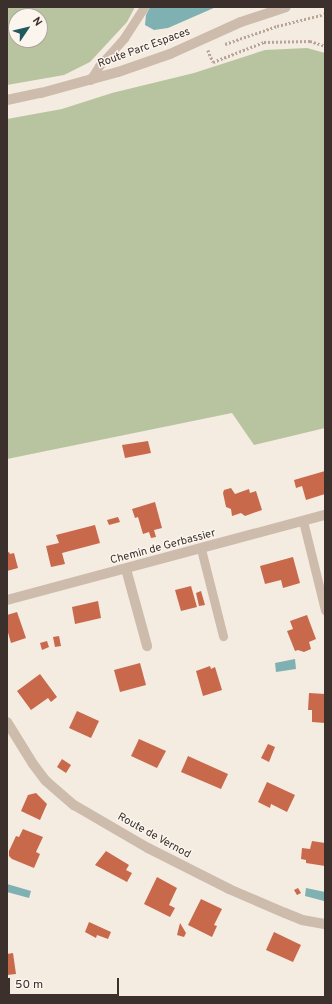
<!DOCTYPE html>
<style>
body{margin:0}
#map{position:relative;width:332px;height:1004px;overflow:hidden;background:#f4ebe1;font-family:Overpass,sans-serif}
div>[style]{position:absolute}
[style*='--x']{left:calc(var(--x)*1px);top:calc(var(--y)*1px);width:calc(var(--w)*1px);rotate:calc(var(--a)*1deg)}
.green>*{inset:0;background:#b8c4a0}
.water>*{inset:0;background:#7fb0b2}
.building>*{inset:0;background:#c8694b}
.path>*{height:2.5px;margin-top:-1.25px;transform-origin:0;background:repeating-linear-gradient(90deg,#b9a596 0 2px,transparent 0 4px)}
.service>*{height:9px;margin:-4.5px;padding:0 4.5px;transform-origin:4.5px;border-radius:4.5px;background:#cdbbac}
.minor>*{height:10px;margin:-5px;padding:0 5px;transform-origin:5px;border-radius:5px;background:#cdbbac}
span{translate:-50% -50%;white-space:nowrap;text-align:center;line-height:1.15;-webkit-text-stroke:3px #fbf5ee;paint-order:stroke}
.street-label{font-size:11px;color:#3b302b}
.frame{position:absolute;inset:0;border:8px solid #3b302b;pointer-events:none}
.north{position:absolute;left:8px;top:8px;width:40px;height:40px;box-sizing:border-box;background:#fbf5ee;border:1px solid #aea6a0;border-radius:50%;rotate:55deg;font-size:11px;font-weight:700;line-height:16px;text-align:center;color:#3b302b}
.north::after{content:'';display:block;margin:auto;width:14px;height:18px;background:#1f5a5e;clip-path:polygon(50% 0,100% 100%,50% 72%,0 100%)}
.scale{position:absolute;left:8px;top:978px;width:111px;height:18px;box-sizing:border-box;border:2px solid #3b302b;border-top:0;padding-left:5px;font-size:12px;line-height:14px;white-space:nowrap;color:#3b302b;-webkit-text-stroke:3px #fbf5ee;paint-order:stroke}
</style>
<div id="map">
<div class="green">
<div style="clip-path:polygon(evenodd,7px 7px,135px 7px,127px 22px,90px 62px,64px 75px,7px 85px,7px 7px,16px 16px,40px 16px,40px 40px,16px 40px,16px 16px)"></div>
<div style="clip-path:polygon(307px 48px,325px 53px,325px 428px,254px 445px,232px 413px,7px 459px,7px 119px,62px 109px,112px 93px,194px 73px,265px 50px)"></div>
</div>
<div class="water">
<div style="clip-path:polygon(150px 7px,216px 7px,168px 28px,154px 30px,145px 25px,146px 15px)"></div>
<div style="clip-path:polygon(295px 659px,296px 669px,276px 672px,275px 663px)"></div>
<div style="clip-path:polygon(7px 884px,31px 891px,29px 898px,7px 892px)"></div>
<div style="clip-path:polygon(306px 888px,325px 892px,324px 901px,305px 896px)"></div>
</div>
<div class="building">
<div style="clip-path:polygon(148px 441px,151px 453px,125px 458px,122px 445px)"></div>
<div style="clip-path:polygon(325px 471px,325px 494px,306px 500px,302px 486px,296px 488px,294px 480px)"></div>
<div style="clip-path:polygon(231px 488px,235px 494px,249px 489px,250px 493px,256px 491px,262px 510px,245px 516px,241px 513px,232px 516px,231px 509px,226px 507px,223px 493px,224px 490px)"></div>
<div style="clip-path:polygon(155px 502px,162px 528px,154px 530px,156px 537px,151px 538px,149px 532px,143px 534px,138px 517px,135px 518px,132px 509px)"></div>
<div style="clip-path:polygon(118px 517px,120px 522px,109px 525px,107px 520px)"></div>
<div style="clip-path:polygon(95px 525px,100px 543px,62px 553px,65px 564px,51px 567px,46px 546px,59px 543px,56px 535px)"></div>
<div style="clip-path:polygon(9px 552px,10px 554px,14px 553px,18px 568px,7px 571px,7px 553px)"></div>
<div style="clip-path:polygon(293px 557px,300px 583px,283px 588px,281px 580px,265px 584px,260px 566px)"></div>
<div style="clip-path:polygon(191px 586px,197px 607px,181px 611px,175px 590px)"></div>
<div style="clip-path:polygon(201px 591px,205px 605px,199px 606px,196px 593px)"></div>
<div style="clip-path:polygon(98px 601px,101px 618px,75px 624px,72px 607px)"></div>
<div style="clip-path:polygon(17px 612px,26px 638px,11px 643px,7px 629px,7px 615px)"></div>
<div style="clip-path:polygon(307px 615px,316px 639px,309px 642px,311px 649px,304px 652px,298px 650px,295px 651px,287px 631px,293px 629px,290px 621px)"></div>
<div style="clip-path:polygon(59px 636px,61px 646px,55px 647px,53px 637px)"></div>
<div style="clip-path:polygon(47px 641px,49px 647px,42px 650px,40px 643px)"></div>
<div style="clip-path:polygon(140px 663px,146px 685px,120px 692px,114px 670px)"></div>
<div style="clip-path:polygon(210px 666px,211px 669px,215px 667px,222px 690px,203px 696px,196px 671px)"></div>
<div style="clip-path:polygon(40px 674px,57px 697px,51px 702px,48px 698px,31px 710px,17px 691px)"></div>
<div style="clip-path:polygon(309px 693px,325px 694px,325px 723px,312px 722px,312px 710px,308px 710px)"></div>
<div style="clip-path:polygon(77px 711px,99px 721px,91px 738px,69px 728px)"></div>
<div style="clip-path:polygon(139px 739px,166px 751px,157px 768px,131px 756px)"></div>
<div style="clip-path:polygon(268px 744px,275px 747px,269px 762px,261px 758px)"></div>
<div style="clip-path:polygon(188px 756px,228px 774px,221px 789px,181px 772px)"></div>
<div style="clip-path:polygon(62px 759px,71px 765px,66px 773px,57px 767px)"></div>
<div style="clip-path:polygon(267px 782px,295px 795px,287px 812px,271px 804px,270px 808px,258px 802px)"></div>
<div style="clip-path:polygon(36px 793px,47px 804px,40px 820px,21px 811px,28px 795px)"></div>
<div style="clip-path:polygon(23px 829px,43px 837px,36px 852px,40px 854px,34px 868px,12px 859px,9px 856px,9px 851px,16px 836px,19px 837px)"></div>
<div style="clip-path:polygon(312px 841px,325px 843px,325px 866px,306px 863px,306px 860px,301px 859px,302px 848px,310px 849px)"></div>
<div style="clip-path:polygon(106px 851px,129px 865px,126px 870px,132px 873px,127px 882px,95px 865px)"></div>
<div style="clip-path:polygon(157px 877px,177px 888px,169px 905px,175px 908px,170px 917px,144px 904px)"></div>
<div style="clip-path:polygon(298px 888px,301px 893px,297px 895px,294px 890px)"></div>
<div style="clip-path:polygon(201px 899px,222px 909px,214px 925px,217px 926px,212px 937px,188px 925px)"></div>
<div style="clip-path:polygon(89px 922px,111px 932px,108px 939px,97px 935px,96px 938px,85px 932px)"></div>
<div style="clip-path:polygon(180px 923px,186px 933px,184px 937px,177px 935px)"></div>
<div style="clip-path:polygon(274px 932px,301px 945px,293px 962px,266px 950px)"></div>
<div style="clip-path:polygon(13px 953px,16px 974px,7px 975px,7px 954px)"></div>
</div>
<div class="path">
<div style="--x:225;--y:44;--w:55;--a:-19.1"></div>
<div style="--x:277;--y:26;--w:49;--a:-14"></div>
<div style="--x:208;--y:50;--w:13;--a:67"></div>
<div style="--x:213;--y:62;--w:55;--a:-21.4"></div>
<div style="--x:264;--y:42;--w:46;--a:-1.2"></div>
<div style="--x:310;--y:41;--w:16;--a:18"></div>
</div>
<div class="service">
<div style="--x:90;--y:80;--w:17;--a:-57"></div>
<div style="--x:99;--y:66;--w:38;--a:-48"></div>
<div style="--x:124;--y:38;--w:37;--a:-57"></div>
<div style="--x:303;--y:521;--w:92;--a:76.1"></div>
<div style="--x:201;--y:549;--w:90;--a:75.8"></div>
</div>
<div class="minor">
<div style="--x:7;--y:100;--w:35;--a:-12"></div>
<div style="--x:41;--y:93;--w:80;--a:-15.3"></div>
<div style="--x:118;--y:72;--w:55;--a:-19.1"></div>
<div style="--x:170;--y:54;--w:78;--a:-24.3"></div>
<div style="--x:241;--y:22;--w:47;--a:-18.4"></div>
<div style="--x:126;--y:569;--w:80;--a:74.7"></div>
<div style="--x:7;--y:600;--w:329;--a:-15"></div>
<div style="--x:7;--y:722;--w:49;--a:58.2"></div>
<div style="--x:33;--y:764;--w:21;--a:53"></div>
<div style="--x:46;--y:781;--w:37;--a:41"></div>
<div style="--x:74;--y:805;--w:86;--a:30.2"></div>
<div style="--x:148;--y:848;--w:91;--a:26.8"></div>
<div style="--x:229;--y:889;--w:61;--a:23.2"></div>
<div style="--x:285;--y:913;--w:18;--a:22"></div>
<div style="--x:302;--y:920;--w:23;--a:10"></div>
</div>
<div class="street-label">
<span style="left:144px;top:48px;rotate:-20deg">Route Parc Espaces</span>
<span style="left:163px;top:547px;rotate:-15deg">Chemin de Gerbassier</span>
<span style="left:154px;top:836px;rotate:29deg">Route de Vernod</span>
</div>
<div class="frame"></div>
<div class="north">N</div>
<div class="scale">50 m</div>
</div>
